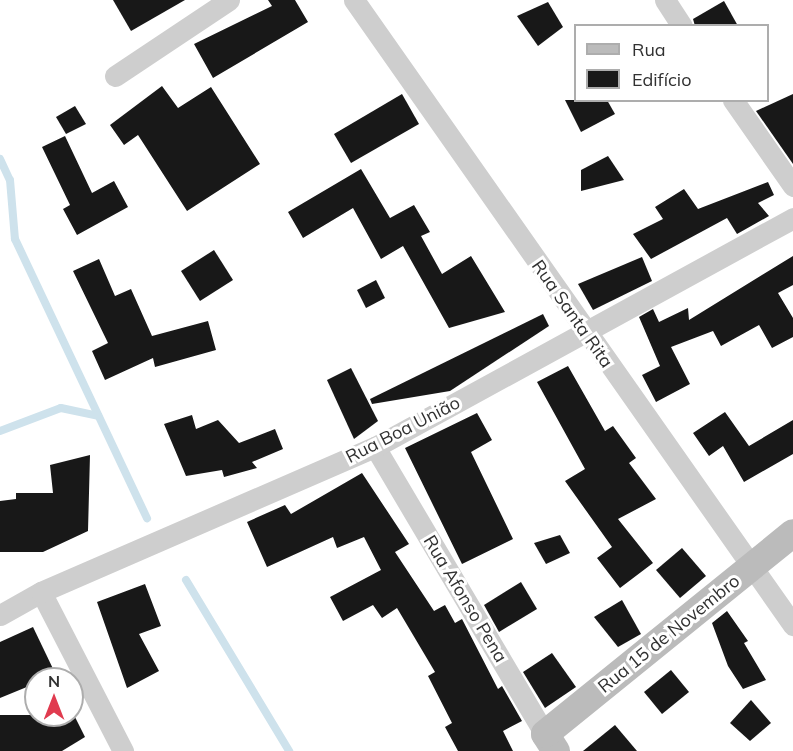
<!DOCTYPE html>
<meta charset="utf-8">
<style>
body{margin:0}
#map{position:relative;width:793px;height:751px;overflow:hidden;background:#fff;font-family:Mulish,sans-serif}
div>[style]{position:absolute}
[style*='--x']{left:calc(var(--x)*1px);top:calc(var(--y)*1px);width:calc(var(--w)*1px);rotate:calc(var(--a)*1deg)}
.stream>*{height:8px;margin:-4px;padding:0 4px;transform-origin:4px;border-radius:4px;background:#cee2ec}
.building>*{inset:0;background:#181818}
.street>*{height:21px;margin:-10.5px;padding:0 10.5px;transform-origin:10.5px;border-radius:10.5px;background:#cecece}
.secondary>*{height:28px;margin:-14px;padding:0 14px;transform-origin:14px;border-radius:14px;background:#bbb}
span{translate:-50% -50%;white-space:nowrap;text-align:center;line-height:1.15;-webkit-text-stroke:6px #fff;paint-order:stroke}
.street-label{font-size:18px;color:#313131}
.legend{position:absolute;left:574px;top:24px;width:195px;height:78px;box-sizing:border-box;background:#fff;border:2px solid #adadad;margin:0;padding:8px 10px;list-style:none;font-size:18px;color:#313131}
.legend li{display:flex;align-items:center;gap:12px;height:30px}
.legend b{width:30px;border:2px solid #adadad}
.north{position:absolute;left:24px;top:667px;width:60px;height:60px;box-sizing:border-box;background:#fff;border:2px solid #adadad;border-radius:50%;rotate:0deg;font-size:16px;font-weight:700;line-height:24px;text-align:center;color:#313131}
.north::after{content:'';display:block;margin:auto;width:21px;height:27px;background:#e03b4f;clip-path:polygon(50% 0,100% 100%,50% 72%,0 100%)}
</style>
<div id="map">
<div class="stream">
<div style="--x:0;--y:159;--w:23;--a:65"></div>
<div style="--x:10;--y:180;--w:59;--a:85.2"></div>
<div style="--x:15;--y:239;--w:309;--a:64.7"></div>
<div style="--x:0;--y:431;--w:65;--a:-20.7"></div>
<div style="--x:61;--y:408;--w:38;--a:12"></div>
<div style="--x:186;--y:580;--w:200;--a:58.9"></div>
</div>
<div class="building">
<div style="clip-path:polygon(113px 0,185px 0,131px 31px)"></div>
<div style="clip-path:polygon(268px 0,295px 0,308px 22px,213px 78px,194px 44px,272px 6px)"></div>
<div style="clip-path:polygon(724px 1px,738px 26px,695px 26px,693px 19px)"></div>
<div style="clip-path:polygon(548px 2px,563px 27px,538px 46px,517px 16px)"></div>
<div style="clip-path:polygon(162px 86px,178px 108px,211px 87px,260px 164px,187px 211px,138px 135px,124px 145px,110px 125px)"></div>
<div style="clip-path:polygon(402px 94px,419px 124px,351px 163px,334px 134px)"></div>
<div style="clip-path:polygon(793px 94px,793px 164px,756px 111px)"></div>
<div style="clip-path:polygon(565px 100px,607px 100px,615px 114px,581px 132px)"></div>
<div style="clip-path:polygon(75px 106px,86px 124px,66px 134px,56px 117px)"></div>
<div style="clip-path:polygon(65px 136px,92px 193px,114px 181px,128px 207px,77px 235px,63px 209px,70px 205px,42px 147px)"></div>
<div style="clip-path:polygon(608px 156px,624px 180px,581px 191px,581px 170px)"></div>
<div style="clip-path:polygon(361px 169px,390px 218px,414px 205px,430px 232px,421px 236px,442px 274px,471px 256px,505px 312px,449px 328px,403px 246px,381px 259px,353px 208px,303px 238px,288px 212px)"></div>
<div style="clip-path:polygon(768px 182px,774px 195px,758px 203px,769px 216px,737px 234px,727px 218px,651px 259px,633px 234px,663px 219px,655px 207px,684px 189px,698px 209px)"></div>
<div style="clip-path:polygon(214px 250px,233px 280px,200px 301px,181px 271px)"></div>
<div style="clip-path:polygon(793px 256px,793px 285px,778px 293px,793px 318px,793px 337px,772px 348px,759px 325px,721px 346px,713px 331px,671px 347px,690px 384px,656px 402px,642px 375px,660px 366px,639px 317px,653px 309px,659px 322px,688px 308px,689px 320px)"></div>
<div style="clip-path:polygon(642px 257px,652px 281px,593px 310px,578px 284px)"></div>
<div style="clip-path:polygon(99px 259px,115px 296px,131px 289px,152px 336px,208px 321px,216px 350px,155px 367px,153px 358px,105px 380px,92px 351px,108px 343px,73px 271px)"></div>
<div style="clip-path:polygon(376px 280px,385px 298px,366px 308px,357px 290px)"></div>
<div style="clip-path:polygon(543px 314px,549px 326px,450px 391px,372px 404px,370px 399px)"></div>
<div style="clip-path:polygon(568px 366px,605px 431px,613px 426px,636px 458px,629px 463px,656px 499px,618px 519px,653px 563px,620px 588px,597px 558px,612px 547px,565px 481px,585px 469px,537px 382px)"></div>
<div style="clip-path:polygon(351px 368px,378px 421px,354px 439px,327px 380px)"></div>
<div style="clip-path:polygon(725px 412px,749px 446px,793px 420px,793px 454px,744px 482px,723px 446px,709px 456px,693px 433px)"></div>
<div style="clip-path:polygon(477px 413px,492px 440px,471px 452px,513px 539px,462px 564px,405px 448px)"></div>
<div style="clip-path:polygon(192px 415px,196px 429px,218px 420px,239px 443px,275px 429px,283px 449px,252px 462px,257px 468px,224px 477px,222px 470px,186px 476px,164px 424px)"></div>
<div style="clip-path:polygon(90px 455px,88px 531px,43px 552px,0 552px,0 501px,16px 499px,16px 493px,53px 493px,50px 465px)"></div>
<div style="clip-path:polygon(362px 473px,409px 544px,395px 552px,434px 611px,445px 605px,455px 623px,462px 619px,498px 689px,502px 686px,522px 721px,503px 731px,513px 751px,458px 751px,445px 727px,452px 723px,428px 676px,435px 672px,397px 608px,382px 618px,373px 605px,343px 621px,330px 597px,381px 570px,364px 537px,337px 548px,333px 537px,267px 567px,247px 522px,285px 505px,291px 514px)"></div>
<div style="clip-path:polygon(560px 535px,570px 553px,546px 564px,534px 543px)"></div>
<div style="clip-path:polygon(682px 548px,706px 576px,680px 598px,656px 570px)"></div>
<div style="clip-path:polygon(521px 582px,537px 609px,499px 632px,484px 605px)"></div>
<div style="clip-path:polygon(145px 584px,161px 626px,139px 634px,159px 671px,127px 688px,97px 602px)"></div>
<div style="clip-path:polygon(622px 600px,641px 634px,618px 647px,594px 617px)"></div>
<div style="clip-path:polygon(727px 611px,748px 641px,744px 643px,766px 680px,743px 689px,728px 666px,712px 623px)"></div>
<div style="clip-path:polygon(33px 627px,56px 675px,0 698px,0 642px)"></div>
<div style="clip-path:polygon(552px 653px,576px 687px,545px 708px,523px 672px)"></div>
<div style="clip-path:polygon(671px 670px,689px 692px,662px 714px,644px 692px)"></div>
<div style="clip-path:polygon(751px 700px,771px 723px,750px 741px,730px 723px)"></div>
<div style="clip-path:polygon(0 715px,74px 715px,85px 737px,62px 751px,0 751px)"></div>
<div style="clip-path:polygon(615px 725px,637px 751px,583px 751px)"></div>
</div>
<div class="street">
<div style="--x:354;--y:0;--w:764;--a:54.92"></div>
<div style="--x:665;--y:0;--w:31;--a:57"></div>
<div style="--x:115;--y:76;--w:137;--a:-33.7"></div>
<div style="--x:733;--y:100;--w:105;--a:55.1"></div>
<div style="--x:375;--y:447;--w:334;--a:59.4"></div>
<div style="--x:41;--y:592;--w:179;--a:62.7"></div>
<div style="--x:0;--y:615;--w:47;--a:-29.3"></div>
<div style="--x:41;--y:592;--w:364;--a:-23.5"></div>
<div style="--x:375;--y:447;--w:477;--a:-28.7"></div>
</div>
<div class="secondary">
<div style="--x:556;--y:751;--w:20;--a:-123"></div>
<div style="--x:545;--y:734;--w:319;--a:-39"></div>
</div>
<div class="street-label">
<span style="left:572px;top:314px;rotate:55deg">Rua Santa Rita</span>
<span style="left:403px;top:430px;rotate:-27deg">Rua Boa União</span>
<span style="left:465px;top:599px;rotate:59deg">Rua Afonso Pena</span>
<span style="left:669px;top:634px;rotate:-39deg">Rua 15 de Novembro</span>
</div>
<ul class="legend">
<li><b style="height:8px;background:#bbb"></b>Rua</li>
<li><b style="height:16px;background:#181818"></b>Edifício</li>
</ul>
<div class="north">N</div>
</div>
